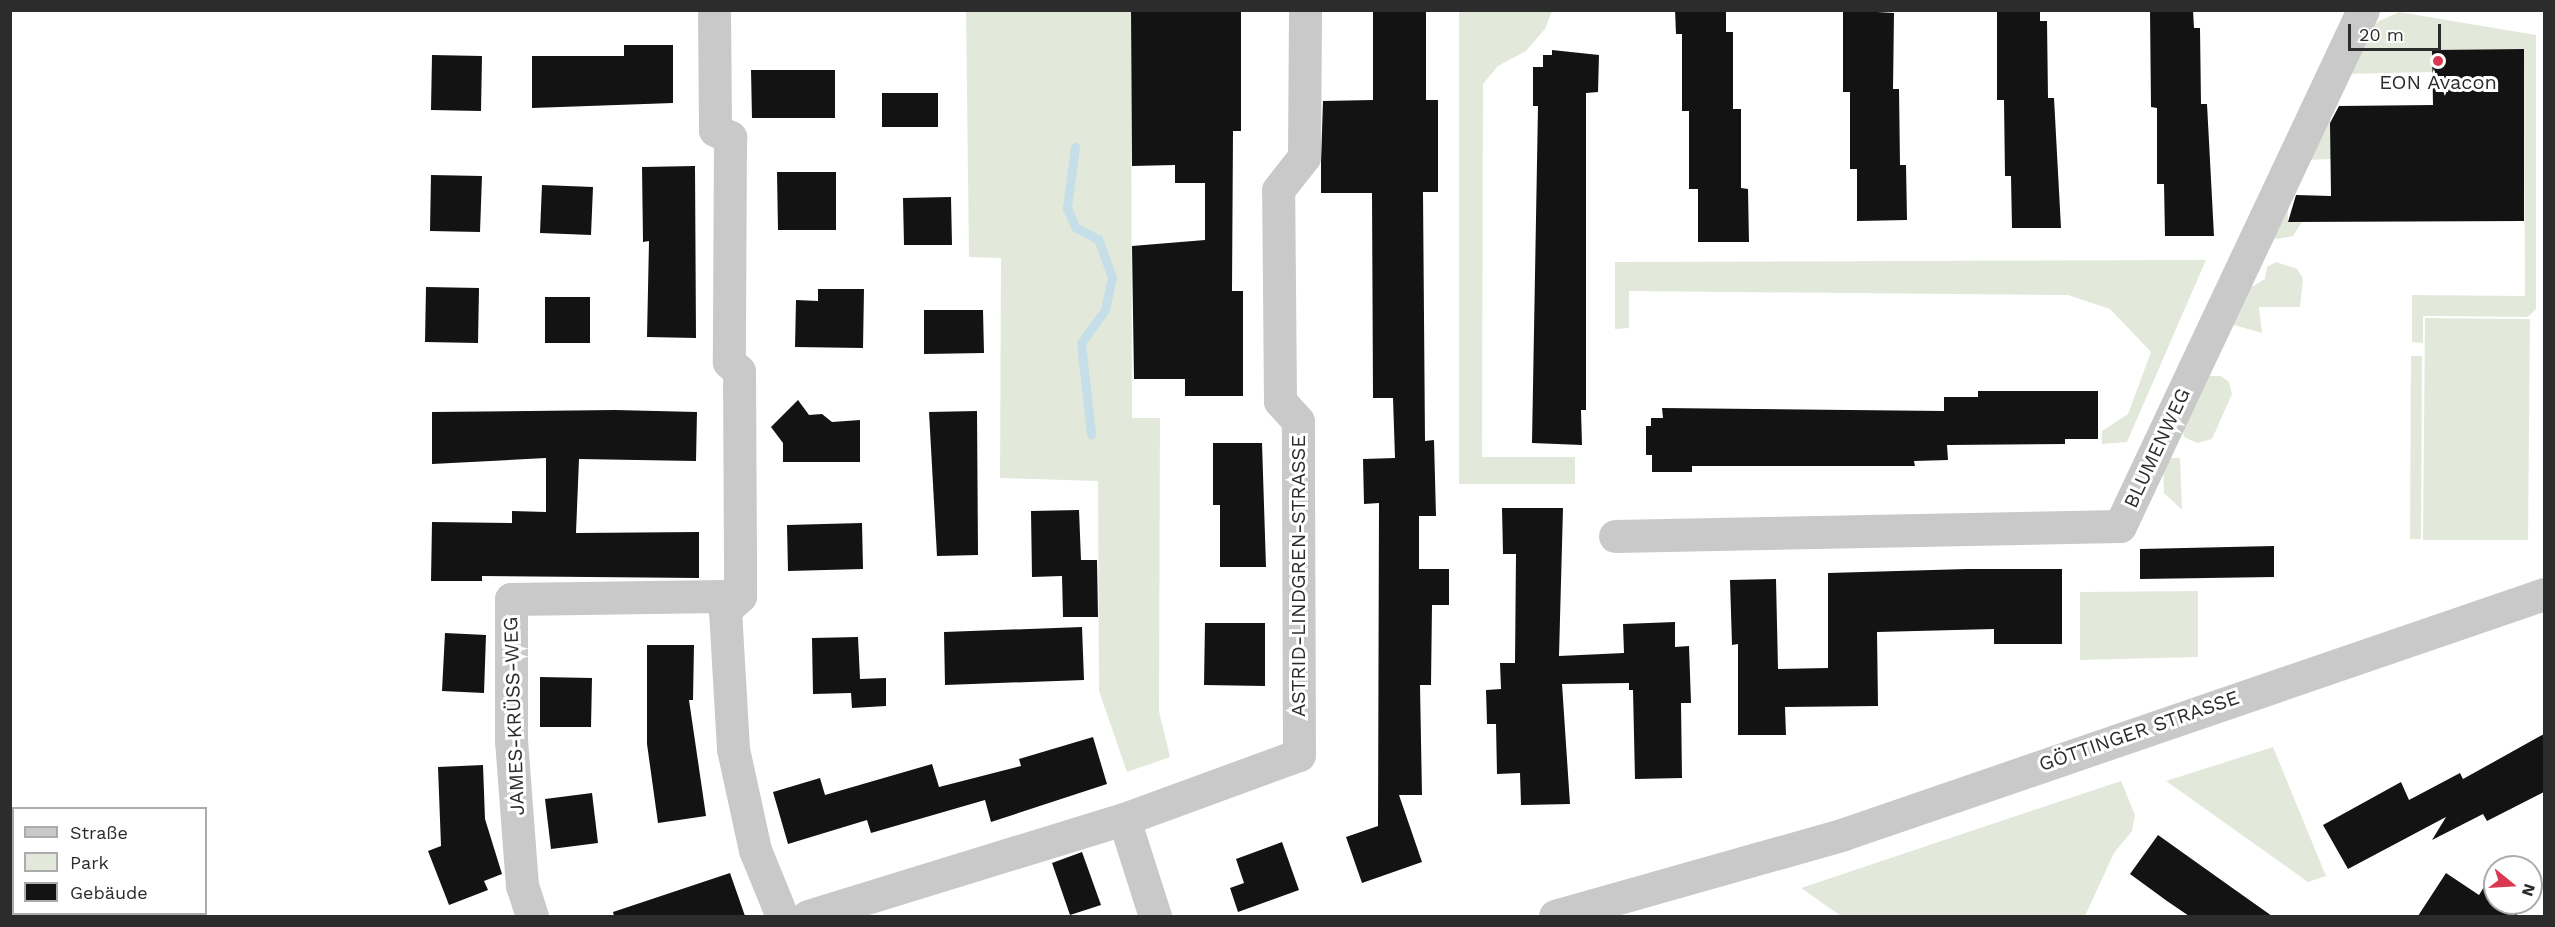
<!DOCTYPE html>
<meta charset="utf-8">
<style>
body{margin:0}
#map{position:relative;width:2555px;height:927px;overflow:hidden;background:#fff;font-family:"Work Sans",sans-serif}
div>[style]{position:absolute}
[style*='--x']{left:calc(var(--x)*1px);top:calc(var(--y)*1px);width:calc(var(--w)*1px);rotate:calc(var(--a)*1deg)}
.green>*{inset:0;background:#e3e9da}
.stream>*{height:9px;margin:-4.5px;padding:0 4.5px;transform-origin:4.5px;border-radius:4.5px;background:#c6dee8}
.building>*{inset:0;background:#131313}
.minor>*{height:33px;margin:-16.5px;padding:0 16.5px;transform-origin:16.5px;border-radius:16.5px;background:#c9c9c9}
.dots>*{width:16px;height:16px;translate:-50% -50%;box-sizing:border-box;border:3px solid #fff;border-radius:50%}
span{translate:-50% -50%;white-space:nowrap;text-align:center;line-height:1.15;-webkit-text-stroke:6px #fff;paint-order:stroke}
.poi-label{font-size:20px;color:#2c2c2c}
.street-label{font-size:20px;color:#2c2c2c}
.frame{position:absolute;inset:0;border:12px solid #2c2c2c;pointer-events:none}
.legend{position:absolute;left:12px;top:807px;width:195px;height:108px;box-sizing:border-box;background:#fff;border:2px solid #ababab;margin:0;padding:8px 10px;list-style:none;font-size:18px;color:#2c2c2c}
.legend li{display:flex;align-items:center;gap:12px;height:30px}
.legend b{width:30px;border:2px solid #ababab}
.north{position:absolute;left:2483px;top:855px;width:60px;height:60px;box-sizing:border-box;background:#fff;border:2px solid #ababab;border-radius:50%;rotate:108deg;font-size:16px;font-weight:700;line-height:24px;text-align:center;color:#2c2c2c}
.north::after{content:'';display:block;margin:auto;width:21px;height:27px;background:#da3750;clip-path:polygon(50% 0,100% 100%,50% 72%,0 100%)}
.scale{position:absolute;left:2348px;top:24px;width:93px;height:27px;box-sizing:border-box;border:3px solid #2c2c2c;border-top:0;padding-left:8px;font-size:18px;line-height:21px;white-space:nowrap;color:#2c2c2c;-webkit-text-stroke:4px #fff;paint-order:stroke}
</style>
<div id="map">
<div class="green">
<div style="clip-path:polygon(966px 11px,1131px 11px,1132px 418px,1160px 418px,1159px 711px,1170px 757px,1127px 772px,1099px 691px,1098px 481px,1000px 478px,1001px 258px,969px 257px)"></div>
<div style="clip-path:polygon(1459px 11px,1552px 11px,1545px 29px,1526px 51px,1498px 66px,1483px 84px,1482px 457px,1575px 457px,1575px 484px,1459px 484px)"></div>
<div style="clip-path:polygon(2399px 12px,2536px 35px,2536px 309px,2528px 317px,2423px 316px,2423px 343px,2412px 342px,2412px 295px,2525px 296px,2524px 49px,2433px 50px,2433px 72px,2347px 74px,2365px 34px,2379px 21px)"></div>
<div style="clip-path:polygon(2330px 106px,2331px 159px,2306px 160px)"></div>
<div style="clip-path:polygon(2288px 196px,2288px 222px,2302px 222px,2293px 236px,2276px 239px,2270px 236px)"></div>
<div style="clip-path:polygon(2206px 260px,2127px 442px,2102px 444px,2102px 431px,2128px 414px,2151px 352px,2110px 309px,2068px 295px,1629px 291px,1629px 328px,1615px 329px,1615px 262px)"></div>
<div style="clip-path:polygon(2276px 262px,2297px 269px,2303px 278px,2300px 307px,2259px 307px,2262px 333px,2227px 323px,2244px 284px,2253px 286px,2265px 279px,2267px 267px)"></div>
<div style="clip-path:polygon(2425px 318px,2530px 319px,2528px 540px,2423px 540px)"></div>
<div style="clip-path:polygon(2411px 356px,2422px 356px,2421px 539px,2410px 539px)"></div>
<div style="clip-path:polygon(2203px 376px,2221px 376px,2229px 382px,2232px 394px,2212px 439px,2197px 443px,2184px 437px,2181px 421px)"></div>
<div style="clip-path:polygon(2163px 458px,2180px 458px,2182px 510px,2164px 493px)"></div>
<div style="clip-path:polygon(2198px 591px,2198px 657px,2080px 660px,2080px 592px)"></div>
<div style="clip-path:polygon(2273px 747px,2326px 876px,2308px 882px,2166px 781px)"></div>
<div style="clip-path:polygon(2121px 781px,2135px 815px,2132px 831px,2114px 853px,2085px 916px,1841px 916px,1801px 888px)"></div>
</div>
<div class="stream">
<div style="--x:1075;--y:147;--w:62;--a:97.5"></div>
<div style="--x:1067;--y:208;--w:22;--a:66"></div>
<div style="--x:1076;--y:228;--w:25;--a:27"></div>
<div style="--x:1098;--y:239;--w:40;--a:69.8"></div>
<div style="--x:1112;--y:277;--w:34;--a:102"></div>
<div style="--x:1105;--y:310;--w:41;--a:126"></div>
<div style="--x:1081;--y:343;--w:92;--a:83.7"></div>
</div>
<div class="building">
<div style="clip-path:polygon(1131px 10px,1241px 10px,1241px 131px,1233px 131px,1232px 291px,1243px 291px,1243px 396px,1185px 396px,1185px 379px,1134px 379px,1132px 246px,1205px 240px,1205px 183px,1175px 183px,1175px 165px,1132px 166px)"></div>
<div style="clip-path:polygon(1373px 10px,1426px 10px,1426px 100px,1438px 100px,1438px 192px,1423px 192px,1425px 441px,1434px 440px,1436px 516px,1419px 516px,1419px 569px,1449px 569px,1449px 605px,1432px 605px,1431px 685px,1420px 685px,1422px 795px,1399px 795px,1422px 862px,1362px 883px,1346px 837px,1378px 826px,1379px 503px,1364px 504px,1363px 459px,1395px 458px,1393px 398px,1373px 398px,1372px 193px,1321px 193px,1321px 163px,1323px 101px,1373px 100px)"></div>
<div style="clip-path:polygon(1675px 10px,1726px 10px,1726px 32px,1733px 32px,1733px 109px,1741px 109px,1741px 188px,1748px 189px,1749px 242px,1698px 242px,1698px 189px,1689px 189px,1689px 111px,1682px 111px,1682px 34px,1676px 34px)"></div>
<div style="clip-path:polygon(1843px 10px,1894px 13px,1893px 89px,1899px 89px,1900px 165px,1906px 165px,1907px 220px,1857px 221px,1857px 169px,1850px 169px,1850px 92px,1843px 92px)"></div>
<div style="clip-path:polygon(1997px 10px,2040px 10px,2040px 21px,2047px 21px,2048px 98px,2054px 98px,2061px 228px,2012px 228px,2011px 176px,2005px 176px,2004px 100px,1997px 100px)"></div>
<div style="clip-path:polygon(2150px 10px,2193px 10px,2194px 28px,2200px 28px,2201px 104px,2207px 104px,2214px 236px,2165px 236px,2164px 184px,2157px 184px,2157px 108px,2151px 107px)"></div>
<div style="clip-path:polygon(624px 45px,673px 45px,673px 103px,532px 108px,532px 56px,624px 56px)"></div>
<div style="clip-path:polygon(2524px 49px,2524px 221px,2288px 222px,2296px 195px,2331px 196px,2330px 123px,2339px 106px,2433px 105px,2432px 50px)"></div>
<div style="clip-path:polygon(1552px 50px,1599px 55px,1598px 92px,1586px 93px,1586px 410px,1581px 410px,1582px 445px,1532px 443px,1538px 106px,1533px 106px,1533px 67px,1543px 67px,1543px 55px,1552px 55px)"></div>
<div style="clip-path:polygon(432px 55px,482px 56px,481px 111px,431px 110px)"></div>
<div style="clip-path:polygon(751px 70px,835px 70px,835px 118px,752px 118px)"></div>
<div style="clip-path:polygon(882px 93px,938px 93px,938px 127px,882px 127px)"></div>
<div style="clip-path:polygon(695px 166px,696px 338px,647px 337px,649px 241px,643px 242px,642px 167px)"></div>
<div style="clip-path:polygon(777px 172px,836px 172px,836px 230px,778px 230px)"></div>
<div style="clip-path:polygon(431px 175px,482px 176px,480px 232px,430px 231px)"></div>
<div style="clip-path:polygon(542px 185px,593px 187px,591px 235px,540px 233px)"></div>
<div style="clip-path:polygon(951px 197px,952px 245px,904px 245px,903px 198px)"></div>
<div style="clip-path:polygon(426px 287px,479px 288px,478px 343px,425px 342px)"></div>
<div style="clip-path:polygon(818px 289px,864px 289px,863px 348px,795px 347px,796px 300px,818px 301px)"></div>
<div style="clip-path:polygon(545px 297px,590px 297px,590px 343px,545px 343px)"></div>
<div style="clip-path:polygon(924px 310px,983px 310px,984px 353px,924px 354px)"></div>
<div style="clip-path:polygon(1978px 391px,2098px 391px,2098px 439px,2065px 439px,2065px 444px,1947px 445px,1948px 460px,1914px 461px,1915px 466px,1692px 466px,1692px 472px,1652px 472px,1652px 455px,1646px 455px,1646px 426px,1651px 426px,1651px 418px,1663px 418px,1662px 408px,1944px 411px,1944px 397px,1978px 397px)"></div>
<div style="clip-path:polygon(798px 400px,809px 415px,822px 414px,832px 422px,860px 420px,860px 462px,783px 462px,783px 443px,771px 427px)"></div>
<div style="clip-path:polygon(615px 410px,697px 412px,696px 461px,579px 459px,576px 533px,699px 532px,699px 578px,482px 576px,482px 581px,431px 581px,432px 522px,512px 523px,512px 511px,546px 512px,546px 458px,432px 464px,432px 412px)"></div>
<div style="clip-path:polygon(977px 411px,978px 555px,937px 556px,929px 412px)"></div>
<div style="clip-path:polygon(1213px 443px,1262px 443px,1266px 567px,1220px 567px,1220px 505px,1213px 505px)"></div>
<div style="clip-path:polygon(1502px 508px,1563px 508px,1559px 656px,1624px 653px,1623px 624px,1675px 622px,1675px 647px,1689px 646px,1691px 703px,1681px 703px,1682px 778px,1635px 779px,1633px 690px,1629px 690px,1629px 683px,1562px 684px,1570px 804px,1521px 805px,1520px 773px,1497px 774px,1496px 724px,1487px 724px,1486px 690px,1501px 689px,1500px 663px,1515px 663px,1516px 554px,1503px 554px)"></div>
<div style="clip-path:polygon(1079px 510px,1081px 560px,1097px 560px,1098px 617px,1063px 617px,1062px 576px,1032px 577px,1031px 511px)"></div>
<div style="clip-path:polygon(862px 523px,863px 569px,788px 571px,787px 525px)"></div>
<div style="clip-path:polygon(2274px 546px,2274px 577px,2140px 579px,2140px 549px)"></div>
<div style="clip-path:polygon(1967px 569px,2062px 569px,2062px 644px,1994px 644px,1994px 629px,1877px 632px,1878px 706px,1785px 707px,1786px 735px,1738px 735px,1738px 644px,1732px 645px,1730px 580px,1776px 579px,1778px 669px,1828px 668px,1828px 573px)"></div>
<div style="clip-path:polygon(1205px 623px,1265px 623px,1265px 686px,1204px 685px)"></div>
<div style="clip-path:polygon(1082px 627px,1084px 680px,945px 685px,944px 632px)"></div>
<div style="clip-path:polygon(445px 633px,486px 635px,484px 693px,442px 691px)"></div>
<div style="clip-path:polygon(858px 637px,860px 679px,886px 678px,886px 706px,852px 708px,851px 693px,813px 694px,812px 638px)"></div>
<div style="clip-path:polygon(647px 645px,694px 645px,693px 700px,689px 700px,706px 816px,658px 823px,647px 744px)"></div>
<div style="clip-path:polygon(540px 677px,592px 678px,591px 727px,540px 727px)"></div>
<div style="clip-path:polygon(2544px 734px,2544px 792px,2487px 821px,2483px 814px,2432px 840px,2446px 817px,2348px 869px,2323px 825px,2401px 782px,2409px 800px,2460px 773px,2463px 779px)"></div>
<div style="clip-path:polygon(1093px 737px,1107px 784px,991px 822px,985px 800px,871px 833px,867px 820px,788px 844px,773px 792px,820px 778px,825px 795px,932px 764px,939px 787px,1021px 766px,1019px 759px)"></div>
<div style="clip-path:polygon(483px 765px,485px 819px,502px 874px,484px 881px,488px 890px,449px 905px,428px 851px,441px 846px,438px 767px)"></div>
<div style="clip-path:polygon(592px 793px,598px 843px,551px 849px,545px 799px)"></div>
<div style="clip-path:polygon(2158px 835px,2231px 887px,2272px 916px,2189px 916px,2167px 901px,2130px 874px)"></div>
<div style="clip-path:polygon(1282px 842px,1299px 890px,1238px 912px,1230px 888px,1244px 883px,1236px 859px)"></div>
<div style="clip-path:polygon(1082px 852px,1101px 905px,1070px 915px,1052px 863px)"></div>
<div style="clip-path:polygon(730px 873px,745px 916px,614px 916px,613px 912px)"></div>
<div style="clip-path:polygon(2446px 873px,2479px 895px,2492px 874px,2495px 903px,2524px 903px,2516px 916px,2418px 916px)"></div>
</div>
<div class="minor">
<div style="--x:714;--y:10;--w:120;--a:89.5"></div>
<div style="--x:715;--y:130;--w:17;--a:25"></div>
<div style="--x:730;--y:137;--w:225;--a:90.3"></div>
<div style="--x:729;--y:362;--w:13;--a:42"></div>
<div style="--x:739;--y:371;--w:225;--a:89.7"></div>
<div style="--x:740;--y:596;--w:21;--a:137"></div>
<div style="--x:725;--y:610;--w:139;--a:86.7"></div>
<div style="--x:733;--y:749;--w:103;--a:77.7"></div>
<div style="--x:755;--y:850;--w:71;--a:67.8"></div>
<div style="--x:1615;--y:536;--w:505;--a:-1.13"></div>
<div style="--x:2120;--y:526;--w:570;--a:-64.78"></div>
<div style="--x:1124;--y:819;--w:102;--a:72.3"></div>
<div style="--x:532;--y:916;--w:32;--a:-108"></div>
<div style="--x:522;--y:886;--w:145;--a:-94.3"></div>
<div style="--x:511;--y:741;--w:142;--a:-90"></div>
<div style="--x:511;--y:599;--w:229;--a:-0.8"></div>
<div style="--x:808;--y:916;--w:331;--a:-17.1"></div>
<div style="--x:1124;--y:819;--w:186;--a:-20.1"></div>
<div style="--x:1299;--y:755;--w:334;--a:-90.2"></div>
<div style="--x:1298;--y:421;--w:27;--a:-132"></div>
<div style="--x:1280;--y:401;--w:211;--a:-90.5"></div>
<div style="--x:1278;--y:190;--w:42;--a:-51.8"></div>
<div style="--x:1304;--y:157;--w:147;--a:-89.6"></div>
<div style="--x:1555;--y:916;--w:300;--a:-15.8"></div>
<div style="--x:1844;--y:834;--w:740;--a:-18.92"></div>
</div>
<div class="dots">
<div style="left:2438px;top:61px;background:#da3750"></div>
</div>
<div class="poi-label">
<span style="left:2438px;top:82px">EON Avacon</span>
</div>
<div class="street-label">
<span style="left:2157px;top:448px;rotate:-65deg">BLUMENWEG</span>
<span style="left:1298px;top:576px;rotate:-90deg">ASTRID-LINDGREN-STRASSE</span>
<span style="left:514px;top:716px;rotate:-92deg">JAMES-KRÜSS-WEG</span>
<span style="left:2139px;top:731px;rotate:-19deg">GÖTTINGER STRASSE</span>
</div>
<div class="frame"></div>
<ul class="legend">
<li><b style="height:8px;background:#c9c9c9"></b>Straße</li>
<li><b style="height:16px;background:#e3e9da"></b>Park</li>
<li><b style="height:16px;background:#131313"></b>Gebäude</li>
</ul>
<div class="north">N</div>
<div class="scale">20 m</div>
</div>
